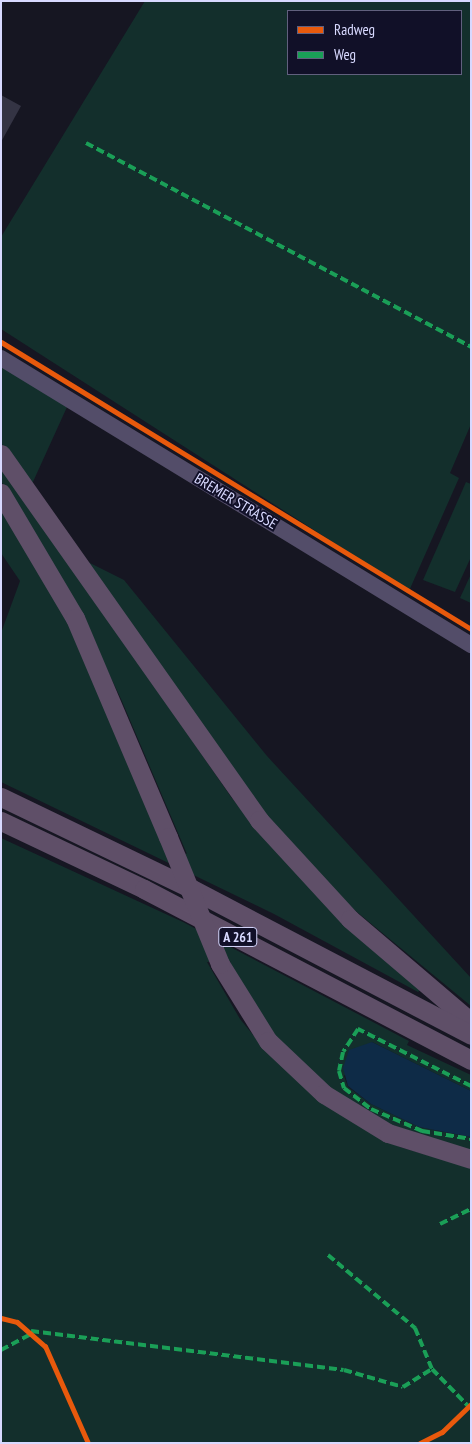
<!DOCTYPE html>
<style>
body{margin:0}
#map{position:relative;width:472px;height:1444px;overflow:hidden;background:#161622;font-family:"PT Sans Narrow",sans-serif}
div>[style]{position:absolute}
[style*='--x']{left:calc(var(--x)*1px);top:calc(var(--y)*1px);width:calc(var(--w)*1px);rotate:calc(var(--a)*1deg)}
.green>*{inset:0;background:#132f2c}
.water>*{inset:0;background:#0e2b47}
.building>*{inset:0;background:#343444}
.major>*{height:16px;margin:-8px;padding:0 8px;transform-origin:8px;border-radius:8px;background:#534d69}
.highway>*{height:19px;margin:-9.5px;padding:0 9.5px;transform-origin:9.5px;border-radius:9.5px;background:#5f4f68}
.highway-bridge>*{height:19px;margin:-9.5px;padding:0 9.5px;transform-origin:9.5px;border-radius:9.5px;background:#5f4f68}
.quiet>*{height:4px;margin-top:-2px;transform-origin:0;background:repeating-linear-gradient(90deg,#1a9f57 0 8px,transparent 0 12px)}
.cycleway>*{height:5px;margin:-2.5px;padding:0 2.5px;transform-origin:2.5px;border-radius:2.5px;background:#e8590c}
span{translate:-50% -50%;white-space:nowrap;text-align:center;line-height:1.15;-webkit-text-stroke:4px #111028;paint-order:stroke}
.shield-label span{padding:1px 4px;background:#111028;border:1px solid;border-radius:4px;-webkit-text-stroke-width:0}
.shield-label{font-size:14px;color:#d8d9ff;font-weight:700}
.street-label{font-size:15px;color:#d8d9ff}
.frame{position:absolute;inset:0;border:2px solid #d8d9ff;pointer-events:none}
.legend{position:absolute;left:287px;top:10px;width:175px;height:65px;box-sizing:border-box;background:#111028;border:1px solid #61607e;margin:0;padding:6px 9px;list-style:none;font-size:15px;color:#d8d9ff}
.legend li{display:flex;align-items:center;gap:10px;height:25px}
.legend b{width:25px;border:1px solid #61607e}
</style>
<div id="map">
<div class="green">
<div style="clip-path:polygon(evenodd,145px 1px,471px 1px,471px 424px,450px 473px,459px 478px,409px 591px,1px 329px,1px 237px,145px 1px,461px 11px,461px 74px,288px 74px,288px 11px,461px 11px)"></div>
<div style="clip-path:polygon(1px 366px,67px 407px,32px 484px,1px 443px)"></div>
<div style="clip-path:polygon(1px 464px,231px 797px,257px 828px,421px 989px,418px 992px,274px 914px,1px 782px,1px 633px,20px 581px,1px 553px,1px 509px,70px 625px,162px 845px,187px 854px,121px 699px,84px 621px,1px 481px)"></div>
<div style="clip-path:polygon(466px 482px,471px 484px,471px 557px,455px 592px,423px 580px)"></div>
<div style="clip-path:polygon(84px 560px,124px 580px,267px 756px,471px 978px,471px 1006px,346px 903px,242px 788px)"></div>
<div style="clip-path:polygon(471px 574px,471px 603px,460px 598px)"></div>
<div style="clip-path:polygon(1px 838px,183px 922px,409px 1041px,407px 1045px,471px 1075px,471px 1091px,372px 1042px,344px 1076px,348px 1087px,371px 1104px,419px 1127px,471px 1137px,471px 1151px,380px 1121px,349px 1104px,281px 1044px,236px 981px,230px 961px,207px 962px,240px 1019px,268px 1053px,328px 1107px,400px 1147px,471px 1168px,471px 1443px,1px 1443px)"></div>
</div>
<div class="water">
<div style="clip-path:polygon(372px 1042px,471px 1091px,471px 1137px,419px 1127px,371px 1104px,348px 1086px,343px 1068px,349px 1050px)"></div>
</div>
<div class="building">
<div style="clip-path:polygon(1px 95px,21px 106px,1px 142px)"></div>
</div>
<div class="major">
<div style="--x:1;--y:358;--w:551;--a:31.41"></div>
</div>
<div class="highway">
<div style="--x:1;--y:454;--w:448;--a:54.8"></div>
<div style="--x:259;--y:820;--w:134;--a:47.4"></div>
<div style="--x:350;--y:919;--w:159;--a:40.4"></div>
<div style="--x:1;--y:493;--w:145;--a:59.4"></div>
<div style="--x:75;--y:618;--w:238;--a:67"></div>
<div style="--x:1;--y:797;--w:212;--a:25.7"></div>
<div style="--x:192;--y:889;--w:315;--a:27.6"></div>
<div style="--x:1;--y:821;--w:158;--a:25.4"></div>
<div style="--x:144;--y:889;--w:369;--a:27.6"></div>
<div style="--x:220;--y:964;--w:91;--a:58.1"></div>
<div style="--x:268;--y:1041;--w:77;--a:43.4"></div>
<div style="--x:324;--y:1094;--w:75;--a:31.4"></div>
<div style="--x:388;--y:1133;--w:87;--a:17.4"></div>
</div>
<div class="highway-bridge">
<div style="--x:168;--y:837;--w:137;--a:67.7"></div>
</div>
<div class="quiet">
<div style="--x:86;--y:143;--w:436;--a:27.9"></div>
<div style="--x:471;--y:1086;--w:127;--a:-153.2"></div>
<div style="--x:358;--y:1029;--w:27;--a:123"></div>
<div style="--x:343;--y:1052;--w:19;--a:102"></div>
<div style="--x:339;--y:1071;--w:18;--a:74"></div>
<div style="--x:344;--y:1088;--w:34;--a:38"></div>
<div style="--x:371;--y:1109;--w:56;--a:23.3"></div>
<div style="--x:422;--y:1131;--w:50;--a:9.3"></div>
<div style="--x:440;--y:1224;--w:34;--a:-26"></div>
<div style="--x:328;--y:1255;--w:114;--a:40"></div>
<div style="--x:415;--y:1328;--w:44;--a:67.5"></div>
<div style="--x:31;--y:1331;--w:315;--a:7.1"></div>
<div style="--x:344;--y:1370;--w:61;--a:16.1"></div>
<div style="--x:403;--y:1387;--w:34;--a:-32"></div>
<div style="--x:432;--y:1369;--w:54;--a:45.7"></div>
<div style="--x:1;--y:1350;--w:36;--a:-28"></div>
</div>
<div class="cycleway">
<div style="--x:1;--y:342;--w:551;--a:31.41"></div>
<div style="--x:1;--y:1318;--w:16;--a:14"></div>
<div style="--x:17;--y:1322;--w:37;--a:41"></div>
<div style="--x:45;--y:1346;--w:106;--a:66.1"></div>
<div style="--x:420;--y:1443;--w:25;--a:-27"></div>
<div style="--x:442;--y:1432;--w:40;--a:-44"></div>
</div>
<div class="shield-label">
<span style="left:238px;top:937px">A 261</span>
</div>
<div class="street-label">
<span style="left:236px;top:501px;rotate:31deg">BREMER STRASSE</span>
</div>
<div class="frame"></div>
<ul class="legend">
<li><b style="height:6px;background:#e8590c"></b>Radweg</li>
<li><b style="height:6px;background:#1a9f57"></b>Weg</li>
</ul>
</div>
